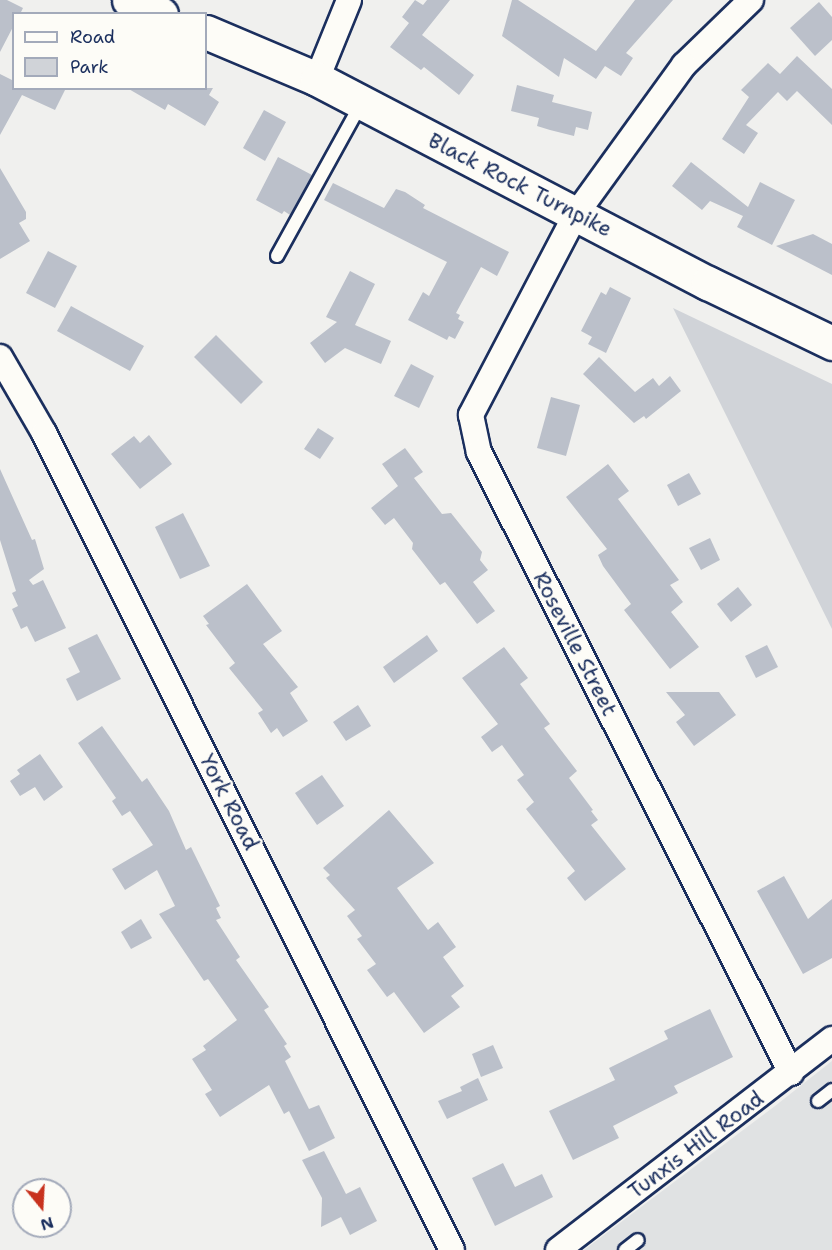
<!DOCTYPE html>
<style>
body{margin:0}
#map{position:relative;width:832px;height:1250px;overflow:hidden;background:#f0f0ee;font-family:"Shantell Sans",sans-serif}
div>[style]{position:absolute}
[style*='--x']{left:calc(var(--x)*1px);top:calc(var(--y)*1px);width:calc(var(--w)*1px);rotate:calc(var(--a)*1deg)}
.built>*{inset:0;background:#e0e2e3}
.green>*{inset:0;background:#d0d3d8}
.building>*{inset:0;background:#bbc0ca}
.roads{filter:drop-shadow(2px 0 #1b2f5e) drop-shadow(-2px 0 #1b2f5e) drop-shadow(0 2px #1b2f5e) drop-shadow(0 -2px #1b2f5e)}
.service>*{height:12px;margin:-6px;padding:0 6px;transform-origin:6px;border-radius:6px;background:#fdfcf7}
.minor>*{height:24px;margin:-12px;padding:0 12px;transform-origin:12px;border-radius:12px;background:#fdfcf7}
.primary>*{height:33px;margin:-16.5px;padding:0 16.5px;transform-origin:16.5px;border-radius:16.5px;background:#fdfcf7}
span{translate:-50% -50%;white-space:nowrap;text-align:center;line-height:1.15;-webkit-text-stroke:5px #fdfcf7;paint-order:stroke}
.street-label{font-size:21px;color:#1b2f5e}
.legend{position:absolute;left:12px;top:12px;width:195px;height:78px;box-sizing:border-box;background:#fdfcf7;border:2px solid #a3aaba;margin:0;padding:8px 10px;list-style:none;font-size:18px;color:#1b2f5e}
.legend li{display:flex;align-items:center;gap:12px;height:30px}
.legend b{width:30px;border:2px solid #a3aaba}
.north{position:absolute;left:12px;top:1178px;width:60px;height:60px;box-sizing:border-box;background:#fdfcf7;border:2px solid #a3aaba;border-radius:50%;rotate:162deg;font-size:16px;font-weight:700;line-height:24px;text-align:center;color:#1b2f5e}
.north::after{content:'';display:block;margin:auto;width:21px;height:27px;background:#c8321e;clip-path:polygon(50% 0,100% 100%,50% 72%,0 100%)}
</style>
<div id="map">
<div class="built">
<div style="clip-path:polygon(832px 1061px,832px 1250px,584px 1250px,775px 1106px)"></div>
</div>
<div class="green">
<div style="clip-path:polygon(673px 308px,832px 384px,832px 629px)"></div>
</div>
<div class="building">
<div style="clip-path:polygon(0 0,7px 0,23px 8px,20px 14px,14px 14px,14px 25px,0 52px)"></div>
<div style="clip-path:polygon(415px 0,423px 5px,427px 0,450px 0,422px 35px,474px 75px,459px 95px,424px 67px,421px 70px,390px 47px,409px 23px,402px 17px)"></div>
<div style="clip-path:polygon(512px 0,518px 0,596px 51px,635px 0,673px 0,626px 53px,633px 58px,621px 76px,605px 66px,596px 79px,564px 58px,559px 77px,502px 36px)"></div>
<div style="clip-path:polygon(819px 2px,832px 17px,832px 40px,815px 56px,790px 28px)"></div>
<div style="clip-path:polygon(797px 56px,832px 89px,832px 125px,797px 91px,787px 101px,778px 92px,746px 125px,758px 133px,744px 154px,722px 139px,749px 97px,741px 90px,768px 63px,780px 74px)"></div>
<div style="clip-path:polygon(0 74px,14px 81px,14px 88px,66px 88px,55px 110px,22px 95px,0 135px)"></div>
<div style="clip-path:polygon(517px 85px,554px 95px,552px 102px,592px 112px,588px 130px,576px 127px,574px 136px,550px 130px,537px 126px,539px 118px,511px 111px)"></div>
<div style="clip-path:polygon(127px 88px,213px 88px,209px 95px,219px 102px,205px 126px,168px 104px,165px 110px)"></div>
<div style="clip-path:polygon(264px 110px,286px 122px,265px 161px,243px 148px)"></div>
<div style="clip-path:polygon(278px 157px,312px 175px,290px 215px,284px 211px,282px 214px,256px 200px)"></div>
<div style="clip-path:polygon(691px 162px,748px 207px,760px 182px,795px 200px,772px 245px,737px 227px,743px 216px,710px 201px,702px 210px,672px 186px)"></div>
<div style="clip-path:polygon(0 168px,26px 212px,26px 219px,19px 223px,30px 241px,0 259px)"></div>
<div style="clip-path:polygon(333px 183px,384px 208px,396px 189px,405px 192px,425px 205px,423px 208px,509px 252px,497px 276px,481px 267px,456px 313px,460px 315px,458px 319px,464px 322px,455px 339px,449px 336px,447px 340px,408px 320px,423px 292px,429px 296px,447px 262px,324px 200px)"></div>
<div style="clip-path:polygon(813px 234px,832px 244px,832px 275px,776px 246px)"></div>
<div style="clip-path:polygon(48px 251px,77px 266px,55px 308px,26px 293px)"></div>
<div style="clip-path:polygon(350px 271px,375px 284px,355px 325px,391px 341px,381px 364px,345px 348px,325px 363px,310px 343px,337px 322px,326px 317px)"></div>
<div style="clip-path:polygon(610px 287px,631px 298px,606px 353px,588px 344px,592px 337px,581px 331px,601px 292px,606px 295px)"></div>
<div style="clip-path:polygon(71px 306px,144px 346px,130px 371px,57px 331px)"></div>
<div style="clip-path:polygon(216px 335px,263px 382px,241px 404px,194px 357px)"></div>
<div style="clip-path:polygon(599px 357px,635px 392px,653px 378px,659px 386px,670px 376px,681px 391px,646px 419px,644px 416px,634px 423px,583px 374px)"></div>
<div style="clip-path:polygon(411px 364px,434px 376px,419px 408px,394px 396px)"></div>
<div style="clip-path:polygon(551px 397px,580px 405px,566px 456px,537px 448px)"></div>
<div style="clip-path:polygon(318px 428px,334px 438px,320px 459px,304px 449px)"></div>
<div style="clip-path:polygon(149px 435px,172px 464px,140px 489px,111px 454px,134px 436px,140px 443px)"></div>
<div style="clip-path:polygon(405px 448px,423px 472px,414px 478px,442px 514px,451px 513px,482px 552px,480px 560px,488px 570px,473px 582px,495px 611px,477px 624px,445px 582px,440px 585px,412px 549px,413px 543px,394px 518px,385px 525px,371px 508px,398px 486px,382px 464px)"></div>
<div style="clip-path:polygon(608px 464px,629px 491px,618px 499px,679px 580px,670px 585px,683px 602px,671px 612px,699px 647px,670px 669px,624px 610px,631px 604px,603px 566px,598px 555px,607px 549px,566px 497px)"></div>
<div style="clip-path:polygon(0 469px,32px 540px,35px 539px,44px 569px,29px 580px,33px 585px,43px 580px,66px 628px,35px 642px,27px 626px,21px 629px,12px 609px,18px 606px,12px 593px,16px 591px,0 540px)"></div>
<div style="clip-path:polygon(689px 473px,701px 494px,678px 506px,667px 485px)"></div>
<div style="clip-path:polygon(183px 513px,210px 566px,180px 579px,155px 527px)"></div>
<div style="clip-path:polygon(710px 538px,720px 560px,701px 570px,689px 548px)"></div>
<div style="clip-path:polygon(247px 584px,282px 631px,263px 644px,298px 687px,290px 693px,308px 721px,283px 737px,277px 728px,271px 733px,258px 713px,263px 710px,229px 668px,235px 663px,206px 625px,209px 624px,203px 616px)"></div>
<div style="clip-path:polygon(738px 587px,752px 605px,731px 622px,717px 604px)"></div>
<div style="clip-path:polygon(97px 634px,121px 679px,77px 701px,66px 679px,80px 672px,68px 648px)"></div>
<div style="clip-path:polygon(427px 635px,438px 651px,394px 683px,383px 667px)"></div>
<div style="clip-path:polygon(767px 645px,778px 667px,756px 678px,745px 656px)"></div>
<div style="clip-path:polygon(504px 647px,528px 678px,520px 684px,550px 724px,544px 728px,577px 771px,569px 778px,593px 810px,591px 811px,598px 820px,591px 825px,626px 869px,585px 901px,567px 878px,575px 871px,526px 809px,534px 802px,517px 780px,524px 775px,502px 745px,492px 752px,481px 737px,498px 724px,462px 678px)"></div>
<div style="clip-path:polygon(666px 692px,719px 692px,736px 715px,694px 746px,676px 722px,685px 715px)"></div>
<div style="clip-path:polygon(358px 705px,371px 726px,346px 741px,333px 722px)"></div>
<div style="clip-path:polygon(102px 726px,142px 782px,147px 778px,169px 811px,186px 850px,191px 847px,220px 906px,216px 908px,221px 918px,216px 920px,240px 957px,236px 960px,269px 1007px,264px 1010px,287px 1044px,284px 1046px,291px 1057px,285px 1061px,309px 1109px,319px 1105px,335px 1138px,309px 1151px,289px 1111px,284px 1114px,269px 1085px,220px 1117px,205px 1094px,212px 1090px,192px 1059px,206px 1050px,203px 1046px,237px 1020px,208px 979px,204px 981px,159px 914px,175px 906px,157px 870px,125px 890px,112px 869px,153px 845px,130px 811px,122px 816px,112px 801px,116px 798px,78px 743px)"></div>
<div style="clip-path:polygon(40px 754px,63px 787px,44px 801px,35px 787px,20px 796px,10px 781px,20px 774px,17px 770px)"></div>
<div style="clip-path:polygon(322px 775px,344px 806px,317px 825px,295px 793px)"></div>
<div style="clip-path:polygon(389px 810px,434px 863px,397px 888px,428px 930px,438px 922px,456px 947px,443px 957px,464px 986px,451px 996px,460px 1007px,424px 1033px,394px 992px,387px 997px,367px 970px,376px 964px,357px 939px,362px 936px,347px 916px,355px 910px,326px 878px,330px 875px,323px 868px)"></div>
<div style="clip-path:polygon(784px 876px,808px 919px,832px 899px,832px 958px,803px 974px,757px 891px)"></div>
<div style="clip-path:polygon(141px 919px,152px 938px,131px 949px,121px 932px)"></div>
<div style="clip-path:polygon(710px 1009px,733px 1057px,674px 1086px,678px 1093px,613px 1126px,619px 1138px,573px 1160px,549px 1111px,615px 1080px,609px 1068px,668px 1039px,664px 1031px)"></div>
<div style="clip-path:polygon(493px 1045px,503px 1068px,481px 1077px,472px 1054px)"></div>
<div style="clip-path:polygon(478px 1078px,488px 1100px,447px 1119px,438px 1101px,462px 1091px,460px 1087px)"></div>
<div style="clip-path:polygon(324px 1151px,346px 1194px,360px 1187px,377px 1221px,350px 1235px,341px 1217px,321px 1227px,322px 1198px,302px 1160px)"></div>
<div style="clip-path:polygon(503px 1163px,515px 1187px,542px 1174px,553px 1197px,495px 1226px,472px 1178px)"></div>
</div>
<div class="roads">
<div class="service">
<div style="--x:277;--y:256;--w:174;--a:-61.1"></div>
<div style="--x:818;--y:1101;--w:18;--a:-38"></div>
<div style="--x:625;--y:1250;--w:16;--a:-38"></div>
</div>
<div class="minor">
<div style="--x:751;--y:0;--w:93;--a:135.9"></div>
<div style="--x:684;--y:65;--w:184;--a:125.9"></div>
<div style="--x:576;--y:214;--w:227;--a:117.6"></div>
<div style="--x:471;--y:415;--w:38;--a:78"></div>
<div style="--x:479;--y:452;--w:695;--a:63.32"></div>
<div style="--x:317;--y:79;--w:85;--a:-67.9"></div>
<div style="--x:0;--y:357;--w:88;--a:59.9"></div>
<div style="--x:44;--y:433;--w:913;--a:63.46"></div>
<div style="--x:558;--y:1250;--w:346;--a:-37.6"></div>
</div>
<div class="primary">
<div style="--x:129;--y:0;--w:35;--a:24"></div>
<div style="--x:206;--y:32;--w:121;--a:22.9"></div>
<div style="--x:317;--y:79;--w:441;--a:27.6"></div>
<div style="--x:708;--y:283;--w:138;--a:25.8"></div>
</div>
</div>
<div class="street-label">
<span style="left:520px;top:185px;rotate:27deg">Black Rock Turnpike</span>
<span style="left:575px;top:644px;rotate:63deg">Roseville Street</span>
<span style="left:229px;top:802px;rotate:63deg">York Road</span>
<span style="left:696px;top:1145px;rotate:-37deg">Tunxis Hill Road</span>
</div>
<ul class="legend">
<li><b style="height:8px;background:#fdfcf7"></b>Road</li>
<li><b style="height:16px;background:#d0d3d8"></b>Park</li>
</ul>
<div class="north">N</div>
</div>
